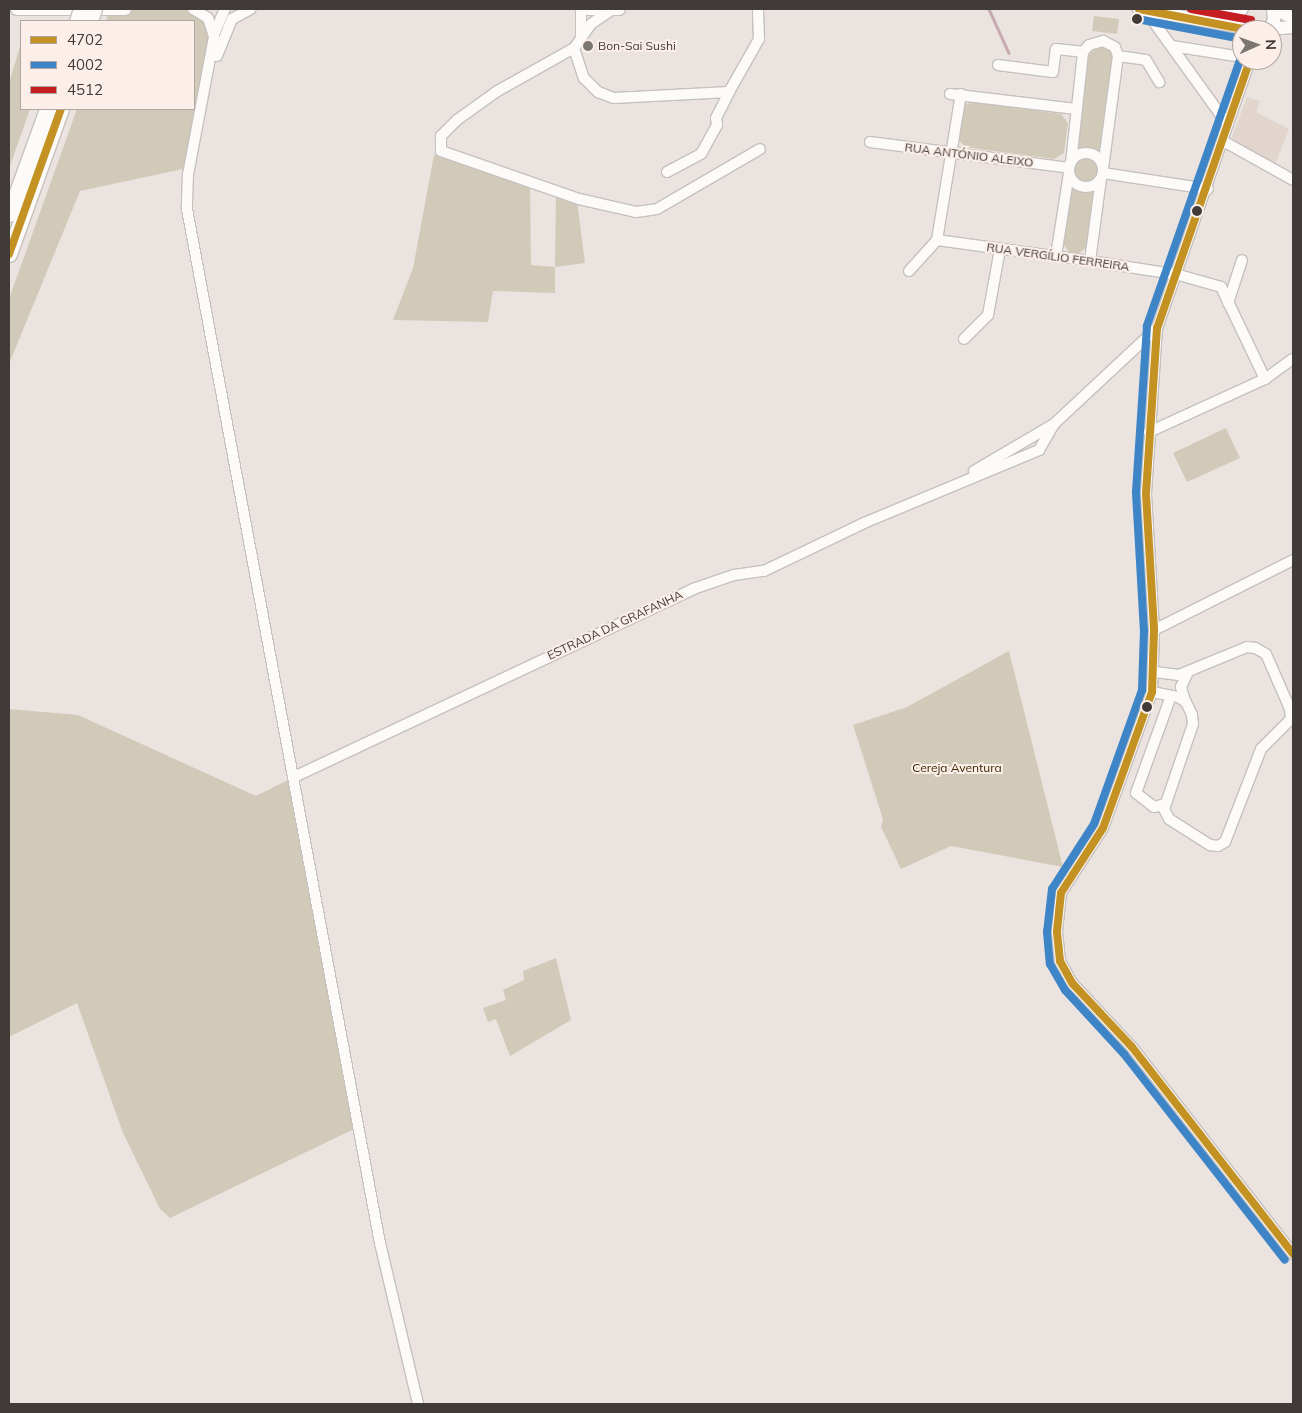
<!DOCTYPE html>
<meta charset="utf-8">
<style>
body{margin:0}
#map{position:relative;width:1302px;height:1413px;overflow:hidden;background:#eae3e0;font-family:Mulish,sans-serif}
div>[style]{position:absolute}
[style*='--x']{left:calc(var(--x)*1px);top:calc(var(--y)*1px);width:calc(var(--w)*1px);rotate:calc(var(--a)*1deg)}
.built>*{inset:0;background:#e2d5ce}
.green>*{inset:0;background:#d2cab8}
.round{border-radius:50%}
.stream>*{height:2.5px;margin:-1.25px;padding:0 1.25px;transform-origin:1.25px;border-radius:1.25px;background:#c8abb0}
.roads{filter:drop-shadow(1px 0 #c6c0be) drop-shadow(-1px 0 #c6c0be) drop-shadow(0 1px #c6c0be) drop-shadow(0 -1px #c6c0be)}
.minor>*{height:10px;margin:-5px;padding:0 5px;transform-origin:5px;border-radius:5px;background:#fcfbfa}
.minor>.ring{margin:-5px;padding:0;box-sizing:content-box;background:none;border:10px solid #fcfbfa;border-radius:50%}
.major>*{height:12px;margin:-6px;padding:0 6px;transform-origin:6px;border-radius:6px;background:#fcfbfa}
.highway>*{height:15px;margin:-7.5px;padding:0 7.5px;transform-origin:7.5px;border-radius:7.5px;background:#fcfbfa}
.bridges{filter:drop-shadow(1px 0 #c6c0be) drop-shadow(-1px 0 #c6c0be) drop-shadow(0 1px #c6c0be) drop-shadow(0 -1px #c6c0be)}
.highway-bridge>*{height:15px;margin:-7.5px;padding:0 7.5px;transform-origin:7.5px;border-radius:7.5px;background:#fcfbfa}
.bus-1>*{height:8px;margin:-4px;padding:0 4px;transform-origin:4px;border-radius:4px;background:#c49223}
.bus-2>*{height:8px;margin:-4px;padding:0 4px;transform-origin:4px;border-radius:4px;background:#3d85c6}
.bus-3>*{height:8px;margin:-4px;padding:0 4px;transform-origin:4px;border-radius:4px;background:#c61d23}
.dots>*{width:14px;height:14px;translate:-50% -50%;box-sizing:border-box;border:2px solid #fceee8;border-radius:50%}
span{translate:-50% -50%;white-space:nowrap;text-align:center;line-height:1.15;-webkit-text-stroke:4px #fceee8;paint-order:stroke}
.poi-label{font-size:12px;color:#403b38}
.left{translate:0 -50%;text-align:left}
.street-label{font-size:12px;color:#403b38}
.park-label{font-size:12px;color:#372b00}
.frame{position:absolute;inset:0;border:10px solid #403b38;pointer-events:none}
.legend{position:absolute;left:20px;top:20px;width:175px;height:90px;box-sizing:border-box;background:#fceee8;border:1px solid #b1a6a2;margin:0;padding:6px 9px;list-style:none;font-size:15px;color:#403b38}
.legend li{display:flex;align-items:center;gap:10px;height:25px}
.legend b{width:25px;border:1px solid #b1a6a2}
.north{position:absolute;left:1232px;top:20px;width:50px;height:50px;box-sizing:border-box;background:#fceee8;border:1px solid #b1a6a2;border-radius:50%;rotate:88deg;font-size:14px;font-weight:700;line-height:20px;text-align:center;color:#403b38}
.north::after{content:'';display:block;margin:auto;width:18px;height:22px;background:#7c7673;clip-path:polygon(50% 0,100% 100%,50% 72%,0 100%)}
</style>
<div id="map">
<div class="built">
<div style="clip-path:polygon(1247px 97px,1260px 101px,1256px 112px,1289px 129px,1275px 165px,1233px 142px,1232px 137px)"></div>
</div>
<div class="green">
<div style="clip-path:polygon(110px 9px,193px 9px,208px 23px,210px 38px,183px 169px,80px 191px,9px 364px,9px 299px,77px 109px,194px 109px,194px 21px,106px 21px)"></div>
<div style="clip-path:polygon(1094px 16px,1119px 19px,1117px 34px,1092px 31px)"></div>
<div style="clip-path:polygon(21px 43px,21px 109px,30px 109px,9px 169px,9px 83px)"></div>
<div style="clip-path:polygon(1100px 44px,1113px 53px,1100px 154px,1076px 151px,1089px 55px)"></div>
<div style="clip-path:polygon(976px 102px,1061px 114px,1068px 123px,1064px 153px,1054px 159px,965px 147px,959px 140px,963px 111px,966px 104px)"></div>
<div style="clip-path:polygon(434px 155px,530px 185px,531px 265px,555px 267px,556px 194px,577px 201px,585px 263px,555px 267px,555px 293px,493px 291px,488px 322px,393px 320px,413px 268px)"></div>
<div class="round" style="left:1073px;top:158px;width:26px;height:26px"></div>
<div style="clip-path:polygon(1072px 186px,1083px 192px,1095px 190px,1087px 247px,1078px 254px,1070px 253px,1063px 244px)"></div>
<div style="clip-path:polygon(1226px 428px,1240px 458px,1187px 482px,1173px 453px)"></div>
<div style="clip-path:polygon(1009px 651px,1063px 867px,951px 846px,901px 869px,881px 827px,883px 819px,853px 725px,907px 707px)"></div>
<div style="clip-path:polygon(9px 709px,78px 715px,256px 796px,294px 777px,358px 1127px,170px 1218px,160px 1209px,123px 1133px,77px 1003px,9px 1037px)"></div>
<div style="clip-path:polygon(556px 958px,571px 1020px,510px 1056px,496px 1019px,488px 1022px,483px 1008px,506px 1000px,503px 990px,524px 980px,523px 971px)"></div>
</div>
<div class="stream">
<div style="--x:989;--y:9;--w:48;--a:65.6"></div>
</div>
<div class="roads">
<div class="minor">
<div style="--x:193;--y:9;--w:17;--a:31"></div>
<div style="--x:208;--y:18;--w:20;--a:72"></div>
<div style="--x:214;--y:37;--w:139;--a:100.7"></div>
<div style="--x:188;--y:174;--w:35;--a:92"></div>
<div style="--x:187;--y:209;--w:1052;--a:79.43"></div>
<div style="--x:380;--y:1243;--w:165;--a:76.7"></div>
<div style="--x:581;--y:9;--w:27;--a:90"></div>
<div style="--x:610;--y:11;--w:23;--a:146"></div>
<div style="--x:591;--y:24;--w:29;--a:125"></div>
<div style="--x:574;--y:48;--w:90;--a:150.6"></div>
<div style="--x:496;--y:92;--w:48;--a:144.3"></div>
<div style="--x:457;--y:120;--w:23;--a:135"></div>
<div style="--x:441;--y:136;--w:15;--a:90"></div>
<div style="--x:441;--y:151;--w:146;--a:19.2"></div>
<div style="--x:579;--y:199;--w:58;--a:12.8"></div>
<div style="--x:636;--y:212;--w:21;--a:-8"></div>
<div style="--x:657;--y:209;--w:119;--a:-30.2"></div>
<div style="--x:1153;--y:21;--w:128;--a:54.2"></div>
<div style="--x:215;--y:32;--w:25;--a:-67"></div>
<div style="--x:1172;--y:46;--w:71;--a:8.9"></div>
<div style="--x:574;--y:48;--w:32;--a:72"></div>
<div style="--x:584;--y:78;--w:20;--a:45"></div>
<div style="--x:598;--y:92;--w:17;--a:21"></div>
<div style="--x:614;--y:98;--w:115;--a:-3"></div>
<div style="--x:217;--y:56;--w:40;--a:-68"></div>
<div style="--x:232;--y:19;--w:21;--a:-28"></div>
<div style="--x:1118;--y:56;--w:28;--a:8"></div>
<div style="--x:1146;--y:60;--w:26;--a:59"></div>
<div style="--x:1250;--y:60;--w:284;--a:109.1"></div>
<div style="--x:1157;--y:328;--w:166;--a:93.8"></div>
<div style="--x:1146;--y:494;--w:136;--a:86.6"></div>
<div style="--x:1154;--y:630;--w:62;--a:91.8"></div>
<div style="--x:1152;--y:692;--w:145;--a:109.8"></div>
<div style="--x:1103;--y:828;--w:77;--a:122.9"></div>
<div style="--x:1061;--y:893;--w:39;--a:96"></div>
<div style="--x:1057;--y:932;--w:29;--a:84"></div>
<div style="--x:1060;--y:961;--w:26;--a:61"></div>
<div style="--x:1073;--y:984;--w:86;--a:46.9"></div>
<div style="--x:1132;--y:1047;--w:262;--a:52.1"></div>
<div style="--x:998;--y:65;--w:55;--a:7.3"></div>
<div style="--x:1053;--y:72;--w:23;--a:-83"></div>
<div style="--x:1056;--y:49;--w:27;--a:6"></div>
<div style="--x:950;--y:94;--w:127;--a:6.8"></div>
<div style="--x:1223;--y:141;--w:80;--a:29.1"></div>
<div style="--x:870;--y:142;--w:201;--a:7.4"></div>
<div class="ring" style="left:1069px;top:153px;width:24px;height:24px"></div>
<div style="--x:1071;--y:163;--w:112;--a:-83.8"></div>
<div style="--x:1083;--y:52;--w:9;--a:-49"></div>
<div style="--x:1089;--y:45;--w:15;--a:-16"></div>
<div style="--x:1103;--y:41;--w:13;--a:27"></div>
<div style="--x:1115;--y:47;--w:9;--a:72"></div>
<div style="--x:1118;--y:56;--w:113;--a:97.6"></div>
<div style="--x:667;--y:172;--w:38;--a:-28"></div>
<div style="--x:701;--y:154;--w:33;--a:-61"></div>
<div style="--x:717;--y:125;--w:7;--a:-98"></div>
<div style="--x:716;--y:118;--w:29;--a:-63"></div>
<div style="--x:729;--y:92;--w:61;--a:-60.5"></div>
<div style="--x:759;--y:39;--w:30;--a:-92"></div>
<div style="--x:1103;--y:173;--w:106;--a:8.7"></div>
<div style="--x:937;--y:240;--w:154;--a:7.8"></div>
<div style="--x:1090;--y:261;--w:90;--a:8.9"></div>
<div style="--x:1179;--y:275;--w:44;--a:15.9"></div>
<div style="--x:1221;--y:287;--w:102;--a:64.4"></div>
<div style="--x:1056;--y:256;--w:84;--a:-81.1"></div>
<div style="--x:1090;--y:261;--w:83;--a:-82.4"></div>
<div style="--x:909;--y:271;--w:42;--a:-47.9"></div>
<div style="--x:937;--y:240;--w:148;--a:-80.7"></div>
<div style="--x:1228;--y:303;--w:45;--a:-72"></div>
<div style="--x:964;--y:339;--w:34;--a:-45"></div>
<div style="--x:988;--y:315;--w:67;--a:-79.7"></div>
<div style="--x:1149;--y:432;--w:128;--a:-24.6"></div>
<div style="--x:1265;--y:379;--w:34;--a:-36"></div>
<div style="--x:974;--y:471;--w:93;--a:-30.4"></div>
<div style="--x:1054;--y:424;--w:141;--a:-43"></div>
<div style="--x:1154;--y:630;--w:156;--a:-26.7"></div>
<div style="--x:1152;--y:692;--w:26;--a:11"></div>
<div style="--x:1178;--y:697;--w:9;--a:32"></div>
<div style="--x:1186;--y:702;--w:14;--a:65"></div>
<div style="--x:1192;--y:715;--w:9;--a:84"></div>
<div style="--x:1193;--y:724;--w:90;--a:108.8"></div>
<div style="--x:1164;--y:809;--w:11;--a:63"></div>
<div style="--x:1169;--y:819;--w:49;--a:32.4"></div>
<div style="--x:1210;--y:845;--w:8;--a:7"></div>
<div style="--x:1218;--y:846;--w:8;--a:-30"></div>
<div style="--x:1225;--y:842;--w:100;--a:-68.8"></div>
<div style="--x:1261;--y:749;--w:42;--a:-45"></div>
<div style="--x:1291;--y:719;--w:10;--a:-96"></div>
<div style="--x:1290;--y:709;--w:60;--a:-113.6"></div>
<div style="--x:1266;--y:654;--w:13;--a:-151"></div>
<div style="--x:1255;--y:648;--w:8;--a:-173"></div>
<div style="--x:1247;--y:647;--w:74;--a:157.6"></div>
<div style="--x:1179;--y:675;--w:24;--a:-173"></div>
<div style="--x:1185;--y:701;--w:15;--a:-106"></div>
<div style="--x:1181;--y:687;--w:17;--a:-65"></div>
<div style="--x:294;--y:777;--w:441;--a:-25.2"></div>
<div style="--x:693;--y:589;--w:43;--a:-18.9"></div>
<div style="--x:734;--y:575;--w:30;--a:-8"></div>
<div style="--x:764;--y:571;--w:111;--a:-25.6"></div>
<div style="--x:864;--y:523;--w:190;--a:-22.6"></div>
<div style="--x:1039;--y:450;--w:30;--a:-60"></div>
<div style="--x:1165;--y:804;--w:11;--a:165"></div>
<div style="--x:1154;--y:807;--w:23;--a:-142"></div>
<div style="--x:1136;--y:793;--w:103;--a:-70.2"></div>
</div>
<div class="major">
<div style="--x:17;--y:9;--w:108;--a:0"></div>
<div style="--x:588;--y:9;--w:31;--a:0"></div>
<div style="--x:1139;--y:9;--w:109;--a:10.1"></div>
<div style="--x:1275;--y:9;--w:20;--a:27"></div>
<div style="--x:1211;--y:18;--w:32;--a:-16"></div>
<div style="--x:1269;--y:29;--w:24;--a:-5"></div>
<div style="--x:1268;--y:30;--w:11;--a:-56"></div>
<div style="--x:1274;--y:21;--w:12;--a:-95"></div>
</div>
<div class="highway">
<div style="--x:9;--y:214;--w:112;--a:-70.1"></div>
<div style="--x:9;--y:254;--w:154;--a:-70.3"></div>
</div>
</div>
<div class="bridges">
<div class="highway-bridge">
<div style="--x:77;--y:21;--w:13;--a:-72"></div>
<div style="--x:90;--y:21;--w:13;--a:-72"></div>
</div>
</div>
<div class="bus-1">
<div style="--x:1139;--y:9;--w:111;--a:10.9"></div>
<div style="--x:1250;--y:60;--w:284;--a:109.1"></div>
<div style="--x:1157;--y:328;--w:166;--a:93.8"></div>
<div style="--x:1146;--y:494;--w:136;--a:86.6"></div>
<div style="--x:1154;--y:630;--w:62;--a:91.8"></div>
<div style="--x:1152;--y:692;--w:145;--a:109.8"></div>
<div style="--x:1103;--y:828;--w:77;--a:122.9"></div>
<div style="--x:1061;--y:893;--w:39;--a:96"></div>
<div style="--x:1057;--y:932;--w:29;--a:84"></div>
<div style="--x:1060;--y:961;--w:26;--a:61"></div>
<div style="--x:1073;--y:984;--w:86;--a:46.9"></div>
<div style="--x:1132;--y:1047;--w:262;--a:52.1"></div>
<div style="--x:9;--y:254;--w:154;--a:-70.3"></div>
</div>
<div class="bus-2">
<div style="--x:1137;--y:19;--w:107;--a:10.8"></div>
<div style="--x:1241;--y:57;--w:285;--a:109.3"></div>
<div style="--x:1147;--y:326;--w:167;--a:93.8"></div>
<div style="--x:1136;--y:493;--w:137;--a:86.7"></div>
<div style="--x:1144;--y:630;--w:60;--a:91.9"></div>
<div style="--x:1142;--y:690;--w:142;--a:109.7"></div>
<div style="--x:1094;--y:824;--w:77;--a:122.9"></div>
<div style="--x:1052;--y:889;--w:43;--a:96.6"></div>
<div style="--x:1047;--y:932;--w:32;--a:85"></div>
<div style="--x:1050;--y:964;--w:30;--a:60"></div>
<div style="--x:1065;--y:990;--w:87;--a:47.3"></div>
<div style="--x:1124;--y:1054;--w:261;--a:52"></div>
</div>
<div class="bus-3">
<div style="--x:1191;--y:9;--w:61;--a:10.4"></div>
</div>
<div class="dots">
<div style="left:1137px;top:19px;background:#403b38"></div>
<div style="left:588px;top:46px;background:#7c7673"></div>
<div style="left:1197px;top:211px;background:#403b38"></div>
<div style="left:1147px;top:707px;background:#403b38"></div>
</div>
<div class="poi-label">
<span class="left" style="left:598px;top:46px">Bon-Sai Sushi</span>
</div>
<div class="street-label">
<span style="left:969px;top:155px;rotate:7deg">RUA ANTÓNIO ALEIXO</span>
<span style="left:1058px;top:257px;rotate:8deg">RUA VERGÍLIO FERREIRA</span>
<span style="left:615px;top:625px;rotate:-25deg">ESTRADA DA GRAFANHA</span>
</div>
<div class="park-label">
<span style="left:957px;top:768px">Cereja Aventura</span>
</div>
<div class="frame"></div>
<ul class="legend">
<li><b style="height:6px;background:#c49223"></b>4702</li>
<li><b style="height:6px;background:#3d85c6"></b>4002</li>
<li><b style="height:6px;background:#c61d23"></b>4512</li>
</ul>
<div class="north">N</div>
</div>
